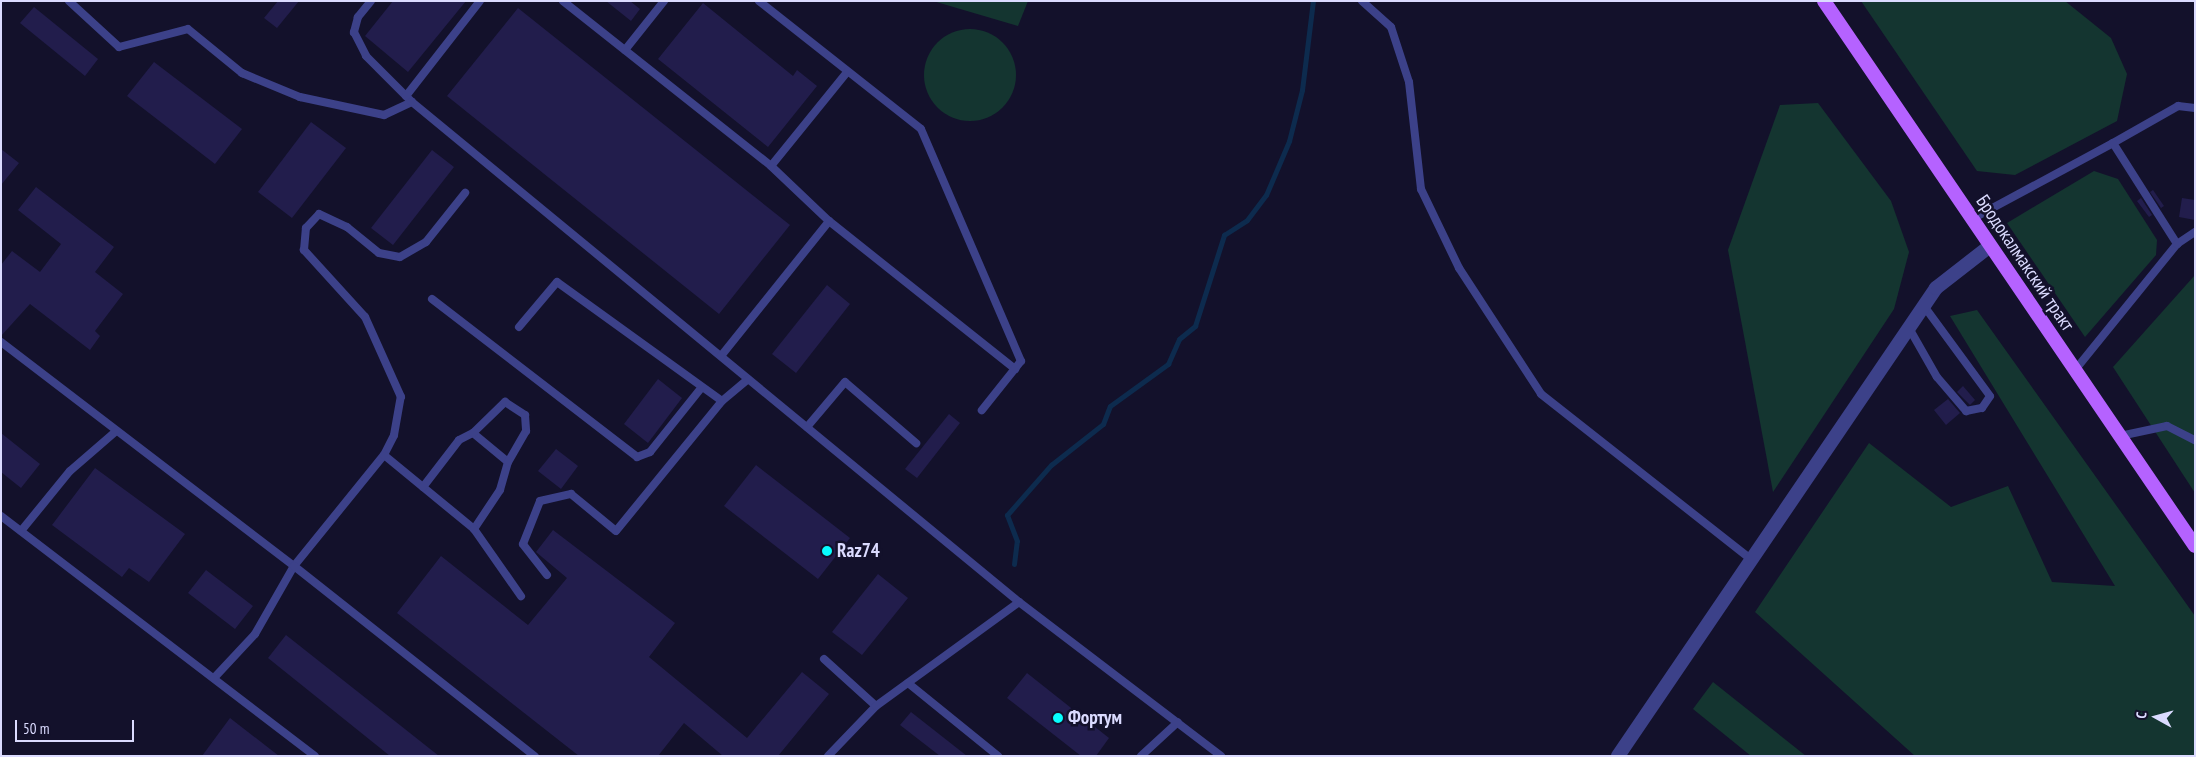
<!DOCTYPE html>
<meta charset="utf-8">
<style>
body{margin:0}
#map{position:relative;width:2196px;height:757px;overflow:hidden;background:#13112b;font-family:"PT Sans Narrow",sans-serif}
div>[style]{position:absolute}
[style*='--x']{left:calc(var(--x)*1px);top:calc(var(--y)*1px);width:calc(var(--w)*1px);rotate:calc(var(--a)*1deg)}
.green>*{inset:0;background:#143530}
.round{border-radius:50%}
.stream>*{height:5px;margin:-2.5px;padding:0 2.5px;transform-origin:2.5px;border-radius:2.5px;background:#0d2b4e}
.building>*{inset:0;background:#221d4c}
.service>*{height:8px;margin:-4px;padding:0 4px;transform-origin:4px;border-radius:4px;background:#3c4189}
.minor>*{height:14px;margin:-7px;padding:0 7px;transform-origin:7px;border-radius:7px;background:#3c4189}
.primary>*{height:14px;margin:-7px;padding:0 7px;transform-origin:7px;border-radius:7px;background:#b562ff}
.dots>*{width:14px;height:14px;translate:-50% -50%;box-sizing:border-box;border:2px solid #13112b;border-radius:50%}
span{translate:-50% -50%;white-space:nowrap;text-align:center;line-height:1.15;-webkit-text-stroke:5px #13112b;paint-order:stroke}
.street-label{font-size:19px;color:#dbdbff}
.poi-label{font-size:19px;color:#dbdbff;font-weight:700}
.left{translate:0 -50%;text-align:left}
.frame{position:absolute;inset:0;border:2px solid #dbdbff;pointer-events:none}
.north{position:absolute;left:2131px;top:692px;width:50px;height:50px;-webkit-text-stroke:4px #13112b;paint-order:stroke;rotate:277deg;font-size:14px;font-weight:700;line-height:20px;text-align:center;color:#dbdbff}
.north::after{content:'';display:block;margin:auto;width:18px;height:22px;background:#dbdbff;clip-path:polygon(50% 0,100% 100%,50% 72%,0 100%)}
.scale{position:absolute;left:15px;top:720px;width:119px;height:22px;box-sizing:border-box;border:2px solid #dbdbff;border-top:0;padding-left:6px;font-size:15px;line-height:18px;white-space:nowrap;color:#dbdbff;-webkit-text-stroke:4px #13112b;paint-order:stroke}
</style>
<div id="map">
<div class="green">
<div style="clip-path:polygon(933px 1px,1028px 1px,1018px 26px)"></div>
<div style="clip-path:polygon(1861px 1px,2065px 1px,2111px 38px,2127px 74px,2117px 121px,2015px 175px,1977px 171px)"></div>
<div class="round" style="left:924px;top:29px;width:92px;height:92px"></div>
<div style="clip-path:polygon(1818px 103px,1891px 201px,1909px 252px,1894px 309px,1773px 492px,1728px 250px,1780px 105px)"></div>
<div style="clip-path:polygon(2094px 171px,2118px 179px,2157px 240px,2156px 255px,2085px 337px,2007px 223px)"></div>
<div style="clip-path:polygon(2195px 275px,2195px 493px,2113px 367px)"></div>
<div style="clip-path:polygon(1977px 310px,2195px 616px,2195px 756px,1915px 756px,1755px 612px,1869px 443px,1951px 507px,2008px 486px,2052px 582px,2115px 586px,1950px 316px)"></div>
<div style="clip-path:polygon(1713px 682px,1806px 756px,1751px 756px,1693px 709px)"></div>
</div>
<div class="stream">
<div style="--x:1014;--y:564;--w:23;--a:-83"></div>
<div style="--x:1017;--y:541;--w:28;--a:-111"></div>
<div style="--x:1007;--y:515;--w:67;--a:-48.7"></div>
<div style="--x:1051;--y:465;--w:66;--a:-38.3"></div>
<div style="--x:1103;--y:424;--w:19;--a:-69"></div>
<div style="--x:1110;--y:406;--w:72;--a:-35.9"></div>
<div style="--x:1168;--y:364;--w:27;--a:-66"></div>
<div style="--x:1179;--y:339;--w:21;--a:-39"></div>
<div style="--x:1195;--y:326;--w:96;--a:-72.3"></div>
<div style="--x:1224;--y:235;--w:27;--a:-33"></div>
<div style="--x:1247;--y:220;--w:31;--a:-53"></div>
<div style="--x:1266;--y:195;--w:59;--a:-66.9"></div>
<div style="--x:1289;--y:141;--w:53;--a:-75.7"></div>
<div style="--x:1302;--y:90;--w:90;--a:-83"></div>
</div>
<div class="building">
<div style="clip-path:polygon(278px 1px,299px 1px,277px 28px,264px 18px)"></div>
<div style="clip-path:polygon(393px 1px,466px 1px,408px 72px,365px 36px)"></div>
<div style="clip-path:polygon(606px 1px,630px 1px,640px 9px,631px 21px)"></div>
<div style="clip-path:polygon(703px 3px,793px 76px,797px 70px,817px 86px,768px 147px,658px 59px)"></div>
<div style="clip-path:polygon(34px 7px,98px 59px,85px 76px,20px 23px)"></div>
<div style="clip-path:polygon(518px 8px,790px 225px,719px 314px,447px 96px)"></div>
<div style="clip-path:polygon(154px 62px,242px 129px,215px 164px,127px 96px)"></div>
<div style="clip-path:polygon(311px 122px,346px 148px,292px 218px,258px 192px)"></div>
<div style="clip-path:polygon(1px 149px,19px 163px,1px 185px)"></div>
<div style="clip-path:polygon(432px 150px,454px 167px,393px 245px,371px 228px)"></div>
<div style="clip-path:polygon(36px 187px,114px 247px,95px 272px,123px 294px,95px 331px,100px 336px,90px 350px,30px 304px,1px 336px,1px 265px,12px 251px,40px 272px,61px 244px,18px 210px)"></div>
<div style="clip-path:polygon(2153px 190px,2164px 206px,2161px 208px,2150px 192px)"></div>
<div style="clip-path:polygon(2141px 198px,2152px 215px,2149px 217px,2137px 201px)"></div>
<div style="clip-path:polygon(2182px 198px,2195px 200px,2195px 220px,2179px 217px)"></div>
<div style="clip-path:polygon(827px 285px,850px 304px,796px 373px,772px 354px)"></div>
<div style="clip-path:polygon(658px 379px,682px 398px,648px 443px,624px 424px)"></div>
<div style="clip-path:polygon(1963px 386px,1975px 400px,1970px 405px,1957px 392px)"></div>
<div style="clip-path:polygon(1948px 399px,1960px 413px,1946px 425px,1934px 410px)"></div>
<div style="clip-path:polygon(949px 414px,960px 423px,917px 478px,905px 469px)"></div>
<div style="clip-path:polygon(1px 433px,40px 464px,21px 488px,1px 472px)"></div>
<div style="clip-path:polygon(556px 449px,578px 466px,561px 489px,538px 471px)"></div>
<div style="clip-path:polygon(756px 465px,850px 538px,818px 579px,724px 506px)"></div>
<div style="clip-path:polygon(95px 468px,185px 534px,149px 582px,129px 568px,122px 577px,52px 525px)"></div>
<div style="clip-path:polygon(553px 530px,675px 623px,649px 657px,747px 738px,802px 672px,829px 694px,778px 756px,723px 756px,684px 723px,658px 756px,579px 756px,397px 613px,441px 556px,528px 625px,567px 578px,536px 552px)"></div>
<div style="clip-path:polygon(206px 570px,253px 606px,235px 629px,188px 593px)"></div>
<div style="clip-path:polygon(878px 574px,908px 598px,862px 655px,832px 632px)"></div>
<div style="clip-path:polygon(286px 635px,439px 756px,390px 756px,268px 658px)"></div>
<div style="clip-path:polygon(1027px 673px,1109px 738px,1096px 756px,1081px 756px,1007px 698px)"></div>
<div style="clip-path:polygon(911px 712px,967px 756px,940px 756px,900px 725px)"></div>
<div style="clip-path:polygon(230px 718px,279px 756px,202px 756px)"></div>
</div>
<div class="service">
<div style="--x:69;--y:1;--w:68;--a:42.6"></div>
<div style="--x:119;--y:47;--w:71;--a:-14.6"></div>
<div style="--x:188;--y:29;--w:70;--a:39.2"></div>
<div style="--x:242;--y:73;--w:63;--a:22.5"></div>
<div style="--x:300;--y:97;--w:86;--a:12.1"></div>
<div style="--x:384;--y:115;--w:31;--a:-25"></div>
<div style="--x:412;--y:102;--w:786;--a:39.48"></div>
<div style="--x:1019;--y:602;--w:254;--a:37.3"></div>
<div style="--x:371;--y:1;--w:21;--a:129"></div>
<div style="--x:358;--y:17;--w:16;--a:105"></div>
<div style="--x:354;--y:32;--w:27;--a:63"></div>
<div style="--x:366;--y:56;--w:65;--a:45"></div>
<div style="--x:563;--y:1;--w:265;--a:38.4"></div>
<div style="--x:771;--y:166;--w:80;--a:43.5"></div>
<div style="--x:829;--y:221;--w:238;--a:38.5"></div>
<div style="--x:759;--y:1;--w:206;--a:38.3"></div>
<div style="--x:921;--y:129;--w:253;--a:66.7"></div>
<div style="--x:1021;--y:361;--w:63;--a:128.5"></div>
<div style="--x:1362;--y:1;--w:39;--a:42"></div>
<div style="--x:1391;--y:27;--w:58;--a:71.9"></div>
<div style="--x:1409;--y:82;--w:108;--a:83.6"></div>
<div style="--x:1421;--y:189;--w:88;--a:64.3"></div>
<div style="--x:1459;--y:268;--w:150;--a:56.9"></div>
<div style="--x:1541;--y:394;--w:268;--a:38.2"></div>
<div style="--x:625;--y:50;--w:63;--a:-51.5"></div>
<div style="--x:406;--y:96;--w:120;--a:-52.1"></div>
<div style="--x:2113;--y:143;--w:75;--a:-29.6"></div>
<div style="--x:2178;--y:106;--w:17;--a:7"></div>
<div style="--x:771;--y:166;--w:121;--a:-51"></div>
<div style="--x:1972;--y:219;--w:160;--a:-28.3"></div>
<div style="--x:2113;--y:143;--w:120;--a:57.6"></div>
<div style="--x:2177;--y:244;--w:162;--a:129"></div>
<div style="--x:2177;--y:244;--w:22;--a:-34"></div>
<div style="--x:432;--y:299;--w:259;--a:37.6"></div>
<div style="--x:637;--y:457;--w:14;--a:-21"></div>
<div style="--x:650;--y:452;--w:82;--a:-51.4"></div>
<div style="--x:519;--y:327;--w:59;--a:-49.8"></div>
<div style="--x:557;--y:282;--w:203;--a:35.8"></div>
<div style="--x:1909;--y:328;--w:56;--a:60.3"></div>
<div style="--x:1937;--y:377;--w:45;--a:49.5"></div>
<div style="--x:1966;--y:411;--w:16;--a:-11"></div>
<div style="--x:1982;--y:408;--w:14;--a:-56"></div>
<div style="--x:1990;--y:396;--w:112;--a:-126.3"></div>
<div style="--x:1;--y:342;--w:369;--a:37.4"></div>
<div style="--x:294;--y:566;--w:143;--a:-51"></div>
<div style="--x:384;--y:455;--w:22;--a:-63"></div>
<div style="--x:394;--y:435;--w:39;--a:-80"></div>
<div style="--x:401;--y:397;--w:88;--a:-114.2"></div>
<div style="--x:365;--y:317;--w:91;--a:-132.3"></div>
<div style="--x:304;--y:250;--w:22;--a:-85"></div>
<div style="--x:306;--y:228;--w:19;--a:-47"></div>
<div style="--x:319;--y:214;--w:31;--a:25"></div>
<div style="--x:347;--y:227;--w:41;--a:39.1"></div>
<div style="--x:379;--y:253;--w:21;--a:11"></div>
<div style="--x:400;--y:257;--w:30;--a:-30"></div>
<div style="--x:426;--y:242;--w:63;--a:-51.5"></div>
<div style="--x:721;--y:356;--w:173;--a:-51.3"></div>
<div style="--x:807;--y:427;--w:59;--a:-49.8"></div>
<div style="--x:845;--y:382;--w:94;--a:40.7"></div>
<div style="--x:473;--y:433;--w:45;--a:39.6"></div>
<div style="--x:508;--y:462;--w:29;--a:106"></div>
<div style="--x:500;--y:490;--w:47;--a:123.7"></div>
<div style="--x:2120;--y:436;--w:48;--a:-12"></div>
<div style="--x:2167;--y:426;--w:31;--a:27"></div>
<div style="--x:384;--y:455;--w:117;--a:39.4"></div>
<div style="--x:474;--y:529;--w:82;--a:55"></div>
<div style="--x:423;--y:487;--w:59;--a:-52.5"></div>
<div style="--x:459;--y:440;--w:16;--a:-27"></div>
<div style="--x:473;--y:433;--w:45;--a:-44.1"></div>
<div style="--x:505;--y:402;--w:24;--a:33"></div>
<div style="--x:525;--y:415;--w:16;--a:86"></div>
<div style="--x:526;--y:431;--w:36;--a:120"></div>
<div style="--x:1;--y:516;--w:395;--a:37.4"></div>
<div style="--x:21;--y:531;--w:77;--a:-50.8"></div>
<div style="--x:70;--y:471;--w:60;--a:-40.9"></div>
<div style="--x:547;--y:575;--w:39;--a:-128"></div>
<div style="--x:523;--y:544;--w:46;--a:-68.4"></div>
<div style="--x:540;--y:501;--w:32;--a:-13"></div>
<div style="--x:571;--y:494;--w:58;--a:39.4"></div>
<div style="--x:616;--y:531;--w:168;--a:-50.8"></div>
<div style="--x:722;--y:401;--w:34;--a:-40"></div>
<div style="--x:824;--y:659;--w:70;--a:42.1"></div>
<div style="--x:214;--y:678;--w:60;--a:-47"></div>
<div style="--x:255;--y:634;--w:78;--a:-60.2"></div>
<div style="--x:294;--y:566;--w:307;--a:38.3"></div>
<div style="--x:908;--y:683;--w:116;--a:39"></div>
<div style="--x:828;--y:756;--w:69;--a:-46.2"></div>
<div style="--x:876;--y:706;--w:177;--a:-36"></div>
<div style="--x:1141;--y:756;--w:50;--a:-42.6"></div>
</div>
<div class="minor">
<div style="--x:1618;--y:756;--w:566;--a:-55.8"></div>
<div style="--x:1936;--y:288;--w:68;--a:-37.9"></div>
</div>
<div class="primary">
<div style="--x:1824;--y:1;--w:659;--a:55.76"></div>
</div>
<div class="dots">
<div style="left:827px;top:551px;background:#07fdfe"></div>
<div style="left:1058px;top:718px;background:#07fdfe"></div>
</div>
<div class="street-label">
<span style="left:2025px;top:263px;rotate:56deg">Бродокалмакский тракт</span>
</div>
<div class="poi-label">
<span class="left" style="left:837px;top:551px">Raz74</span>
<span class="left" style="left:1068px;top:718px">Фортум</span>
</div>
<div class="frame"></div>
<div class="north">С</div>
<div class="scale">50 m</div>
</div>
